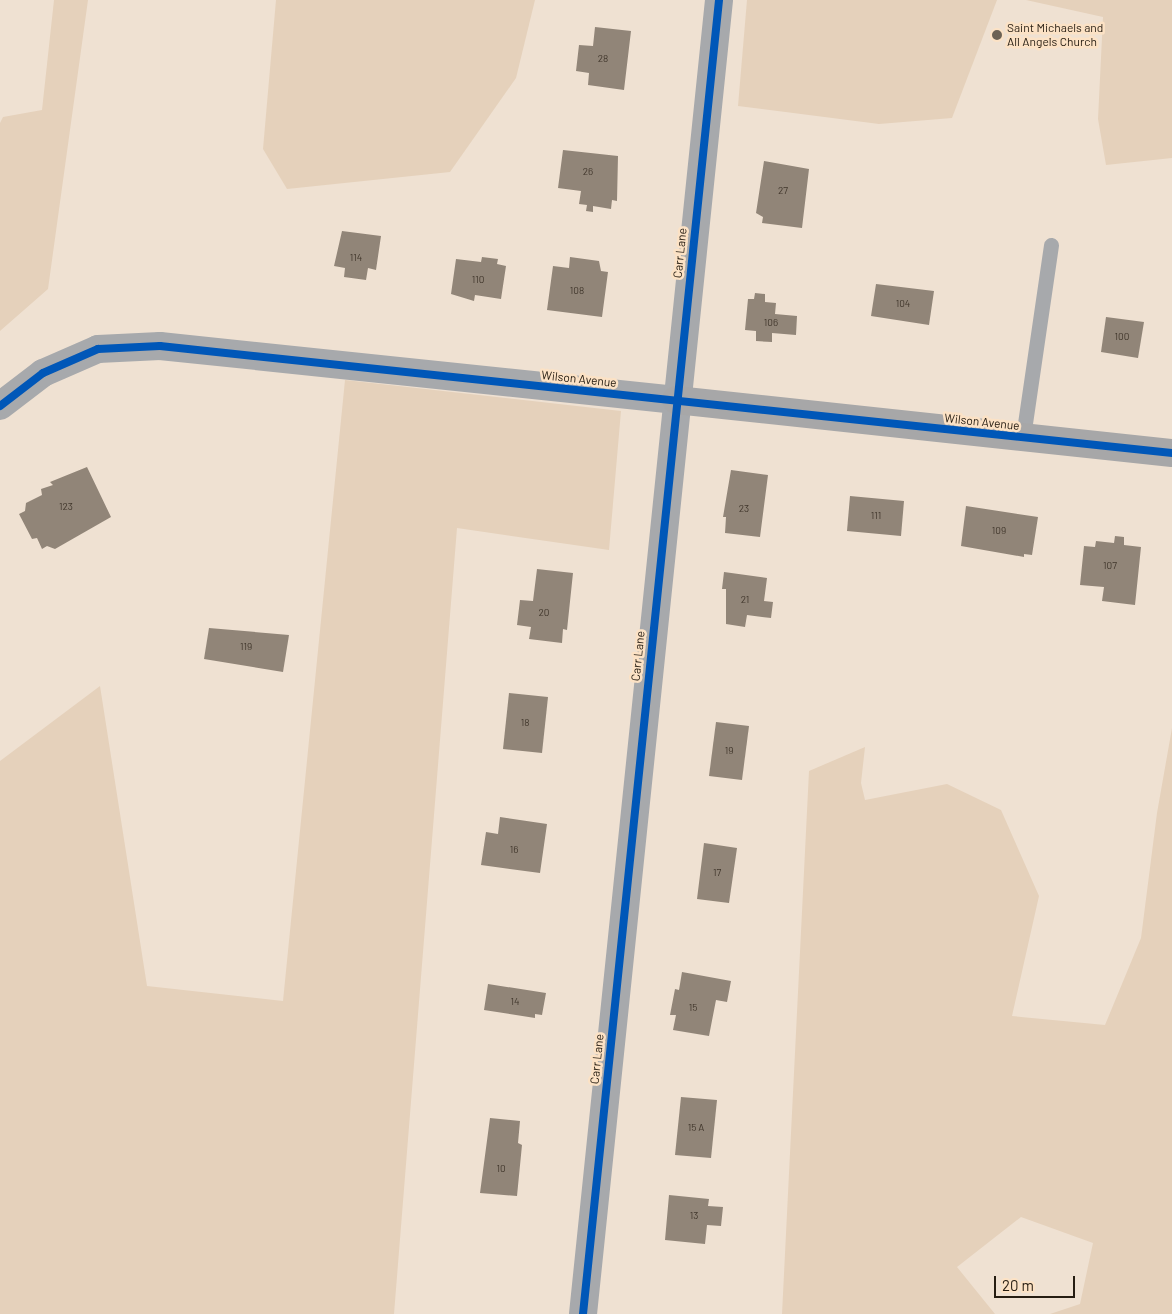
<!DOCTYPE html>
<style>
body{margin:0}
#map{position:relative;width:1172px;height:1314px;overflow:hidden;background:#efe1d2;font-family:Barlow,sans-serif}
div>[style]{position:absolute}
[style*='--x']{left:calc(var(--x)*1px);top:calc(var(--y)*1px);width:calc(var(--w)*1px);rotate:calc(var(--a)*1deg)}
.green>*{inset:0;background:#e5d1bb}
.building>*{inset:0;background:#918578}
.lane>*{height:15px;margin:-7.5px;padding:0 7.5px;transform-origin:7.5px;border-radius:7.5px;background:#a7a9ac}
.street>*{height:28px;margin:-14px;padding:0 14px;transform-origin:14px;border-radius:14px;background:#a7a9ac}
.secondary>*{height:28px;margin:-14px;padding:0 14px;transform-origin:14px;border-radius:14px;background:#a7a7a8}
.cycleway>*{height:8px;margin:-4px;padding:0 4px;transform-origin:4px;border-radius:4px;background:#0057b8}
.dots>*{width:14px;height:14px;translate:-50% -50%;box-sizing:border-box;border:2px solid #fce2c5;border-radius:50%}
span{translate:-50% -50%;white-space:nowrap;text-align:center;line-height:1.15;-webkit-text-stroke:5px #fce2c5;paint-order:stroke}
.number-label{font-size:10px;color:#41372c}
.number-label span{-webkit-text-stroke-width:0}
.poi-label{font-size:12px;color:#261d12}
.left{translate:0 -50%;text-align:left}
.street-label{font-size:12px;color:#261d12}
.scale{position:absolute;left:994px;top:1276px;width:81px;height:22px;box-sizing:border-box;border:2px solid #261d12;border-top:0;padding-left:6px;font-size:15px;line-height:18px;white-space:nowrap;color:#261d12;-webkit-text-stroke:4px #fce2c5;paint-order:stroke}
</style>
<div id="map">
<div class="green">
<div style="clip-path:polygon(54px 0,88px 0,48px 289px,0 331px,0 123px,3px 117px,42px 110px)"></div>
<div style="clip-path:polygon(276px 0,535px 0,516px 78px,450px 172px,287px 189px,263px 149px)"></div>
<div style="clip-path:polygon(747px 0,997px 0,952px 118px,879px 124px,738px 106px)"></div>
<div style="clip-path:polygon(1026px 0,1172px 0,1172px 158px,1106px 165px,1098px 119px,1103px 17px)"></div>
<div style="clip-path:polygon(345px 380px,621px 411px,609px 550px,457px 528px,394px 1314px,0 1314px,0 761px,100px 686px,147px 986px,283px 1001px)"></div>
<div style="clip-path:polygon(1172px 728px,1172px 1314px,1050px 1314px,1080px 1304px,1093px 1243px,1021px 1217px,957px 1267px,995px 1314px,782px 1314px,809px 771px,865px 747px,861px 783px,865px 800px,947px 784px,1001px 810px,1039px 896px,1012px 1016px,1105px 1025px,1141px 938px,1157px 813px)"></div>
</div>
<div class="building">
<div style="clip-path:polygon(595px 27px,631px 31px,624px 90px,588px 85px,589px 73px,576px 71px,579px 45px,593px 46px)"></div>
<div style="clip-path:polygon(563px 150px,618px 156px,617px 201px,612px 200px,611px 209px,593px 206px,593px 212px,586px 211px,587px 205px,579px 204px,581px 191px,558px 188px)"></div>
<div style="clip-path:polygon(764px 161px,809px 169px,802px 228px,762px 223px,763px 217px,756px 213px)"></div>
<div style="clip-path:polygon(342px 231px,381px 236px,376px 270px,368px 268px,366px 280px,344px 277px,345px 268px,334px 266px)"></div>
<div style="clip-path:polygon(482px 257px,498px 259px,497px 264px,506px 266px,501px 299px,475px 295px,474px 301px,451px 294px,456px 259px,481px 262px)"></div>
<div style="clip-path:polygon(570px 257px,599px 261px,601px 271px,608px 272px,602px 317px,547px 310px,553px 266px,569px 268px)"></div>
<div style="clip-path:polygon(876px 284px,934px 291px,929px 325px,871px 316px)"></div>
<div style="clip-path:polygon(755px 293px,765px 294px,765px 302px,776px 303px,775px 314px,797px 316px,796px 335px,772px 333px,772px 342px,756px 341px,756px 331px,745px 330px,748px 299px,754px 299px)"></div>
<div style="clip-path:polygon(1106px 317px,1144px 322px,1138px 358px,1101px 352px)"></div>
<div style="clip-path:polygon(87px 467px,111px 517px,55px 549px,47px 546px,42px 549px,37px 538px,32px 539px,19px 514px,25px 511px,26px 503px,42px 495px,41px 489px,53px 485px,50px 482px)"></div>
<div style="clip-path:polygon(731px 470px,768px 475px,760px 537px,725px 533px,726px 517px,723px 517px)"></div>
<div style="clip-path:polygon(850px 496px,904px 501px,901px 536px,847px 531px)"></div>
<div style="clip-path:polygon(966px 506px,1038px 517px,1032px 555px,1024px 554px,1024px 557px,961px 546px)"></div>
<div style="clip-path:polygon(1115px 536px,1124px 537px,1124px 545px,1141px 547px,1135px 605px,1102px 601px,1104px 587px,1080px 585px,1084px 546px,1095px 547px,1096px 541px,1114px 543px)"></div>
<div style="clip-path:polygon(537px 569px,573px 573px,567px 630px,563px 629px,562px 643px,529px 639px,531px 627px,517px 625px,520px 600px,533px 601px)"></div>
<div style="clip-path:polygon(724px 572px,767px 578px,764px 601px,773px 602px,771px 618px,747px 615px,745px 627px,726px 624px,726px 589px,722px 589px)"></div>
<div style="clip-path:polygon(209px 628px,289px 635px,283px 672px,204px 659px)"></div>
<div style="clip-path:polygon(509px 693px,548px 697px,542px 753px,503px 749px)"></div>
<div style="clip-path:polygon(716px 722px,749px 726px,742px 780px,709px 776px)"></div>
<div style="clip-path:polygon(500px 817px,547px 824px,540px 873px,481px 865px,486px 832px,498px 834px)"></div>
<div style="clip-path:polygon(704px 843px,737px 848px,729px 903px,697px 899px)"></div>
<div style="clip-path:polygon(682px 972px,731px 981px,727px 1002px,716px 1000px,709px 1036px,673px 1030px,676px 1015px,670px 1015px,675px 989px,679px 990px)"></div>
<div style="clip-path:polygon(488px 984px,546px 993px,542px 1015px,535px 1014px,535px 1018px,484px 1010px)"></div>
<div style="clip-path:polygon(681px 1097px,717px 1100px,711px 1158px,675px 1155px)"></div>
<div style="clip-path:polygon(490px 1118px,520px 1121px,518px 1143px,522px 1145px,517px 1196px,480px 1193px)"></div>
<div style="clip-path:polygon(669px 1195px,709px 1199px,708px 1206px,723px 1207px,721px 1226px,707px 1225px,705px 1244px,665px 1240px)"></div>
</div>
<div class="lane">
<div style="--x:1023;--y:437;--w:194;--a:-81.7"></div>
</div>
<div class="street">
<div style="--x:0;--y:406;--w:54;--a:-37.5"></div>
<div style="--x:43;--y:373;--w:60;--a:-23.6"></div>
<div style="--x:98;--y:349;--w:62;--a:-2.8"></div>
<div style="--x:160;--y:346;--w:519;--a:5.97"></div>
<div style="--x:583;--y:1314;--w:1321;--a:-84.09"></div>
</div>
<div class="secondary">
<div style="--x:676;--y:400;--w:499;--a:6.1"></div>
</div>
<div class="cycleway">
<div style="--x:0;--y:406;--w:54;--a:-37.5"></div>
<div style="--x:43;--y:373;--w:60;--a:-23.6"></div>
<div style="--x:98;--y:349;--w:62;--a:-2.8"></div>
<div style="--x:160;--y:346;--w:1018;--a:6.04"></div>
<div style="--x:583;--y:1314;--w:1321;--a:-84.09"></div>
</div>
<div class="dots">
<div style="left:997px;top:35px;background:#6c6255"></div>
</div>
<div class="number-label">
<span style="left:603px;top:59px">28</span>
<span style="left:588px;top:172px">26</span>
<span style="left:783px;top:191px">27</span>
<span style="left:356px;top:258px">114</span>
<span style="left:478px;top:280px">110</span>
<span style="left:577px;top:291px">108</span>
<span style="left:903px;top:304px">104</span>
<span style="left:771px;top:323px">106</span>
<span style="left:1122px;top:337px">100</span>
<span style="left:66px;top:507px">123</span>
<span style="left:744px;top:509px">23</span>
<span style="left:876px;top:516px">111</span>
<span style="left:999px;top:531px">109</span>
<span style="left:1110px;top:566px">107</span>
<span style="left:745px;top:600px">21</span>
<span style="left:544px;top:613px">20</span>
<span style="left:246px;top:647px">119</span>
<span style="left:525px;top:723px">18</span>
<span style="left:729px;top:751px">19</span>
<span style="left:514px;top:850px">16</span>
<span style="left:717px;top:873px">17</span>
<span style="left:515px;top:1002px">14</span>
<span style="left:693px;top:1008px">15</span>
<span style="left:696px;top:1128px">15 A</span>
<span style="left:501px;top:1169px">10</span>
<span style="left:694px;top:1216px">13</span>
</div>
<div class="poi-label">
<span class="left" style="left:1007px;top:35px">Saint Michaels and<br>All Angels Church</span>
</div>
<div class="street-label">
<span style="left:680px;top:253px;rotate:-84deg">Carr Lane</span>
<span style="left:579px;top:379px;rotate:6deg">Wilson Avenue</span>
<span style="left:982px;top:422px;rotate:6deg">Wilson Avenue</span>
<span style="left:638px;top:656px;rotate:-84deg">Carr Lane</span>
<span style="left:597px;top:1059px;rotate:-84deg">Carr Lane</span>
</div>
<div class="scale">20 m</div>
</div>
